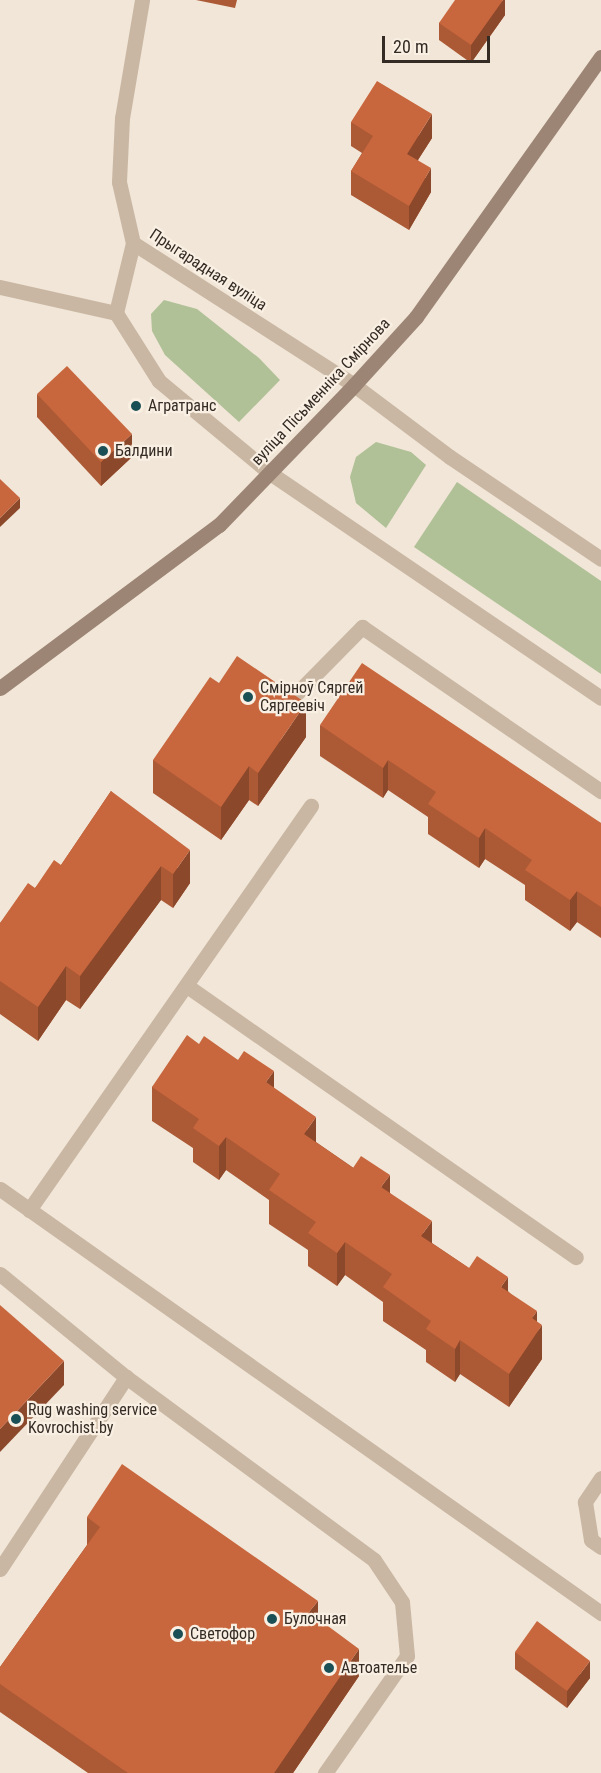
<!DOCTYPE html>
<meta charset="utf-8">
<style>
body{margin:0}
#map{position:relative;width:601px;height:1773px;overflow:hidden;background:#f1e6d7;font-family:"Roboto Condensed",sans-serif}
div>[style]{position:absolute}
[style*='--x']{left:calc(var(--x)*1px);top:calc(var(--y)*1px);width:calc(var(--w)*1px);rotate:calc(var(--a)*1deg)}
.green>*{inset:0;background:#b0c097}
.service>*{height:15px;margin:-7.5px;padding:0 7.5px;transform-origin:7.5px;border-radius:7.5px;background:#c9b7a3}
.minor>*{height:15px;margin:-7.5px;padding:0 7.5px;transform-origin:7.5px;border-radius:7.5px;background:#c9b7a3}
.tertiary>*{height:15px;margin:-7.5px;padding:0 7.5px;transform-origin:7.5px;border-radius:7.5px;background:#c9b7a3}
.secondary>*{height:15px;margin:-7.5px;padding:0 7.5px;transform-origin:7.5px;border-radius:7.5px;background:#9d8575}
.wall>*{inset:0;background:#ac5935}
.shaded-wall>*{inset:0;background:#8c482b}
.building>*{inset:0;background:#c8673e}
.dots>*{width:16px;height:16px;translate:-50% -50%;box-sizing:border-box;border:3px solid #f9f0e3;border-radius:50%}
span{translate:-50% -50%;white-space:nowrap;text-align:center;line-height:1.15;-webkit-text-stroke:4.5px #f9f0e3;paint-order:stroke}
.street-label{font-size:16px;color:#342b25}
.poi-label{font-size:16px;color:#342b25}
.left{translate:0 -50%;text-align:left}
.scale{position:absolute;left:382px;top:36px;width:108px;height:27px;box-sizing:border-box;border:3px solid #342b25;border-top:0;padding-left:8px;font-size:18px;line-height:21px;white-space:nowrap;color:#342b25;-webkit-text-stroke:4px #f9f0e3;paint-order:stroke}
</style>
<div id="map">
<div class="green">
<div style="clip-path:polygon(164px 300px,197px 309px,259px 358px,280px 380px,239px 422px,165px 355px,152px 331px,151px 314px)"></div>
<div style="clip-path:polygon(376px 442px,411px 452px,426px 465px,386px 528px,356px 503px,350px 477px,356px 457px)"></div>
<div style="clip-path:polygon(457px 482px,601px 581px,601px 674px,414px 547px)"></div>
</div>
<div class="service">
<div style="--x:0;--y:287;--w:119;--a:12.6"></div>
<div style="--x:297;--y:693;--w:93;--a:-45.4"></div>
<div style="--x:362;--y:627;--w:290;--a:34.5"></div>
<div style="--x:187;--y:986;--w:474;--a:34.9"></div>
<div style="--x:0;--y:1189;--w:736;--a:35.2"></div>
<div style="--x:29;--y:1210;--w:493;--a:-55.1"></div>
<div style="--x:0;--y:1274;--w:163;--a:39.3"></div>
<div style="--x:126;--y:1377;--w:308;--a:36.4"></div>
<div style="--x:374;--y:1560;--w:50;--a:56.3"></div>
<div style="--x:402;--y:1602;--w:54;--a:84.7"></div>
<div style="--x:407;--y:1656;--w:143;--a:125"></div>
<div style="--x:601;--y:1478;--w:29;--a:124"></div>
<div style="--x:585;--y:1502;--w:38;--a:81"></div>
<div style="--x:591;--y:1540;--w:12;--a:35"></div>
<div style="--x:0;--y:1569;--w:230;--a:-56.7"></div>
</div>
<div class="minor">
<div style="--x:142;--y:0;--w:120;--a:99.6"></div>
<div style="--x:122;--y:118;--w:64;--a:92.7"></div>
<div style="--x:119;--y:182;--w:63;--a:77.1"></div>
<div style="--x:133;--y:243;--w:72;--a:103.7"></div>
<div style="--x:116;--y:313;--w:80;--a:57.7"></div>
<div style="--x:159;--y:381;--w:144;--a:39.7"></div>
<div style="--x:133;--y:243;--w:263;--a:32.7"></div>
</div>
<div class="tertiary">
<div style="--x:354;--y:385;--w:120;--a:36.9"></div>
<div style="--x:450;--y:457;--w:182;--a:34"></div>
<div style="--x:270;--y:473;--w:400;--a:34.2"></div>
</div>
<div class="secondary">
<div style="--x:0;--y:688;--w:273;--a:-36.7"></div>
<div style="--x:219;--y:525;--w:194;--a:-46"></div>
<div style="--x:354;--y:385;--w:92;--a:-47.6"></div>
<div style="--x:416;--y:317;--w:319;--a:-54.6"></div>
</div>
<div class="wall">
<div style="clip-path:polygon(196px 0,237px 0,235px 8px)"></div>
<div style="clip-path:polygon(505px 0,505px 15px,471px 63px,439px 40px,439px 23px)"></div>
<div style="clip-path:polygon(351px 122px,432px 138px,418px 160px,431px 192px,409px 230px,351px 195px,351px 171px,362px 153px,351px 146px)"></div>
<div style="clip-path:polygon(37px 394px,132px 457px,101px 486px,37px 417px)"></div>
<div style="clip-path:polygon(320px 725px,601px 823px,601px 938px,577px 922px,570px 931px,525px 900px,525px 885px,485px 859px,479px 868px,428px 834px,428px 817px,388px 790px,383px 798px,320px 756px)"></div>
<div style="clip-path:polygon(306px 737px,258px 806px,249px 800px,221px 840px,153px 793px,153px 760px)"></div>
<div style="clip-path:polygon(111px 791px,190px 883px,173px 908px,161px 900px,80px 1009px,66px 1000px,38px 1041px,0 1014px,0 923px,35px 888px,61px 865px)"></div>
<div style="clip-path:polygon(199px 1044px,238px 1060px,274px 1088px,316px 1142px,390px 1193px,432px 1243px,469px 1268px,508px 1291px,537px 1322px,542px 1359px,509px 1407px,460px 1374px,455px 1382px,426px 1362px,426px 1350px,383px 1321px,383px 1302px,345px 1275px,337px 1286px,308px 1266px,308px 1250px,269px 1224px,269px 1200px,226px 1170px,219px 1180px,193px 1162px,193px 1148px,152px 1121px,152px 1087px)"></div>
<div style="clip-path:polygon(87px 1517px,318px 1619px,359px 1676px,293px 1773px,88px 1773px,0 1712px,0 1667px,87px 1545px)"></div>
<div style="clip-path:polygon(515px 1652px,590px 1678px,567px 1708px,515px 1669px)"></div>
</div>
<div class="shaded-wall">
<div style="clip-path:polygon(503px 0,505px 0,505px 15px,471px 63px,471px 45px)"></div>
<div style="clip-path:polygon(432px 114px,432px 138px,407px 177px,407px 154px)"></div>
<div style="clip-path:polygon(431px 168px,431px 192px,409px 230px,409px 206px)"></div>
<div style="clip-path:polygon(132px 434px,132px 457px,101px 486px,101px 462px)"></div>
<div style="clip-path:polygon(20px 498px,20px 508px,0 527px,0 518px)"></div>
<div style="clip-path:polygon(306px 703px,306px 737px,258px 806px,258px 773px)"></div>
<div style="clip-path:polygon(388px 760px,388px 790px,383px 798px,383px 768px)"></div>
<div style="clip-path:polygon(249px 766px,249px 800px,221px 840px,221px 807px)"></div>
<div style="clip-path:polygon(485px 828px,485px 859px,479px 868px,479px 838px)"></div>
<div style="clip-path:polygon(190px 850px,190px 883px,173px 908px,173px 874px)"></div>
<div style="clip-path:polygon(161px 866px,161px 900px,80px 1009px,80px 976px)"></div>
<div style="clip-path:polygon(577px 891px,577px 922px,570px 931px,570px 900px)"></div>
<div style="clip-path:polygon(66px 966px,66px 1000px,38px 1041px,38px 1007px)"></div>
<div style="clip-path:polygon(274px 1071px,274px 1105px,266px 1082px)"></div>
<div style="clip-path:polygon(316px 1117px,316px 1150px,304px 1134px)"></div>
<div style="clip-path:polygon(226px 1137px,226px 1170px,219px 1180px,219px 1146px)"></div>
<div style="clip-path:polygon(390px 1175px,390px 1208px,381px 1187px)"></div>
<div style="clip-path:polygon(432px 1221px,432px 1255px,421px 1236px)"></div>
<div style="clip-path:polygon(345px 1242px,345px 1275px,337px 1286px,337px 1253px)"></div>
<div style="clip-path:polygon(508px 1277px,508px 1311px,501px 1287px)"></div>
<div style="clip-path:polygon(537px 1311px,537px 1332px,542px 1325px,542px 1359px,509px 1407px,509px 1374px,532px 1318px)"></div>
<div style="clip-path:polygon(460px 1340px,460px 1374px,455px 1382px,455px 1349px)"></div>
<div style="clip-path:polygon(64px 1361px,64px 1385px,0 1452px,0 1429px)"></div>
<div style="clip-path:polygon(318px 1601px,318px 1629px,309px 1612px)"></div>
<div style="clip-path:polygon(359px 1649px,359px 1676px,293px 1773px,274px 1773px)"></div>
<div style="clip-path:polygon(590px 1661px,590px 1678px,567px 1708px,567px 1691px)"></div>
</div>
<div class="building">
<div style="clip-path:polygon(455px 0,503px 0,471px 45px,439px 23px)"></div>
<div style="clip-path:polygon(377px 81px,432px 114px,407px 154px,431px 168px,409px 206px,351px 171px,373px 136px,351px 122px)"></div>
<div style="clip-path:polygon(67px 366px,132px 434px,101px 462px,37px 394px)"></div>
<div style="clip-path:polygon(0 479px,20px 498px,0 518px)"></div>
<div style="clip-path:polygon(237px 656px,306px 703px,258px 773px,249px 766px,221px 807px,153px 760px,210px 677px,219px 683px)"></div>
<div style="clip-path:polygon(362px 663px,601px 823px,601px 907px,577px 891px,570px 900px,525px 870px,532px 860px,485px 828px,479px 838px,428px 804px,436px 792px,388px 760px,383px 768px,320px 725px)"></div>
<div style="clip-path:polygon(111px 791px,190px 850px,173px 874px,161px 866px,80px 976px,66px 966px,38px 1007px,0 981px,0 923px,28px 883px,35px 888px,54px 860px,61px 865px)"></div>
<div style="clip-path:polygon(187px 1035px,199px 1044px,204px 1036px,238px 1060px,244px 1051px,274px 1071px,266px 1082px,316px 1117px,304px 1134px,353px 1168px,361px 1156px,390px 1175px,381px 1187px,432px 1221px,421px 1236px,469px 1268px,477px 1256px,508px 1277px,501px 1287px,537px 1311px,532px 1318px,542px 1325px,509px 1374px,460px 1340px,455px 1349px,426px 1329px,431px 1321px,383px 1287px,392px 1274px,345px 1242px,337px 1253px,308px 1233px,316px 1222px,269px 1190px,280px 1174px,226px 1137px,219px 1146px,193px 1128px,199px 1119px,152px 1087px)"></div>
<div style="clip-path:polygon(0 1305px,64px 1361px,0 1429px)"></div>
<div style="clip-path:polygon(122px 1464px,318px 1601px,309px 1612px,359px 1649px,274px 1773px,128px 1773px,0 1684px,0 1667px,100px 1527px,87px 1517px)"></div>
<div style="clip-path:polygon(537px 1621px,590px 1661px,567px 1691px,515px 1652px)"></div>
</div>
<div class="dots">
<div style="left:136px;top:406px;background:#1b4f56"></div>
<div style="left:103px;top:451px;background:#1b4f56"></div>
<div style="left:248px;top:697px;background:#1b4f56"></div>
<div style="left:16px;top:1419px;background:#1b4f56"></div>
<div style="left:272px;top:1619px;background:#1b4f56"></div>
<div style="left:178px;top:1634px;background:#1b4f56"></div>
<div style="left:329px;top:1668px;background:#1b4f56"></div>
</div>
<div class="street-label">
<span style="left:208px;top:270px;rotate:33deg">Прыгарадная вуліца</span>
<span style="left:321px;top:392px;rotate:-47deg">вуліца Пісьменніка Смірнова</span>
</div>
<div class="poi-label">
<span class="left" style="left:148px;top:406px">Агратранс</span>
<span class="left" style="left:115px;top:451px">Балдини</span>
<span class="left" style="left:260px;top:697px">Смірноў Сяргей<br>Сяргеевіч</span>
<span class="left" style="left:28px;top:1419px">Rug washing service<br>Kovrochist.by</span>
<span class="left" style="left:284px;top:1619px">Булочная</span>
<span class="left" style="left:190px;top:1634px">Светофор</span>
<span class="left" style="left:341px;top:1668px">Автоателье</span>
</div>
<div class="scale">20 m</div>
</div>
